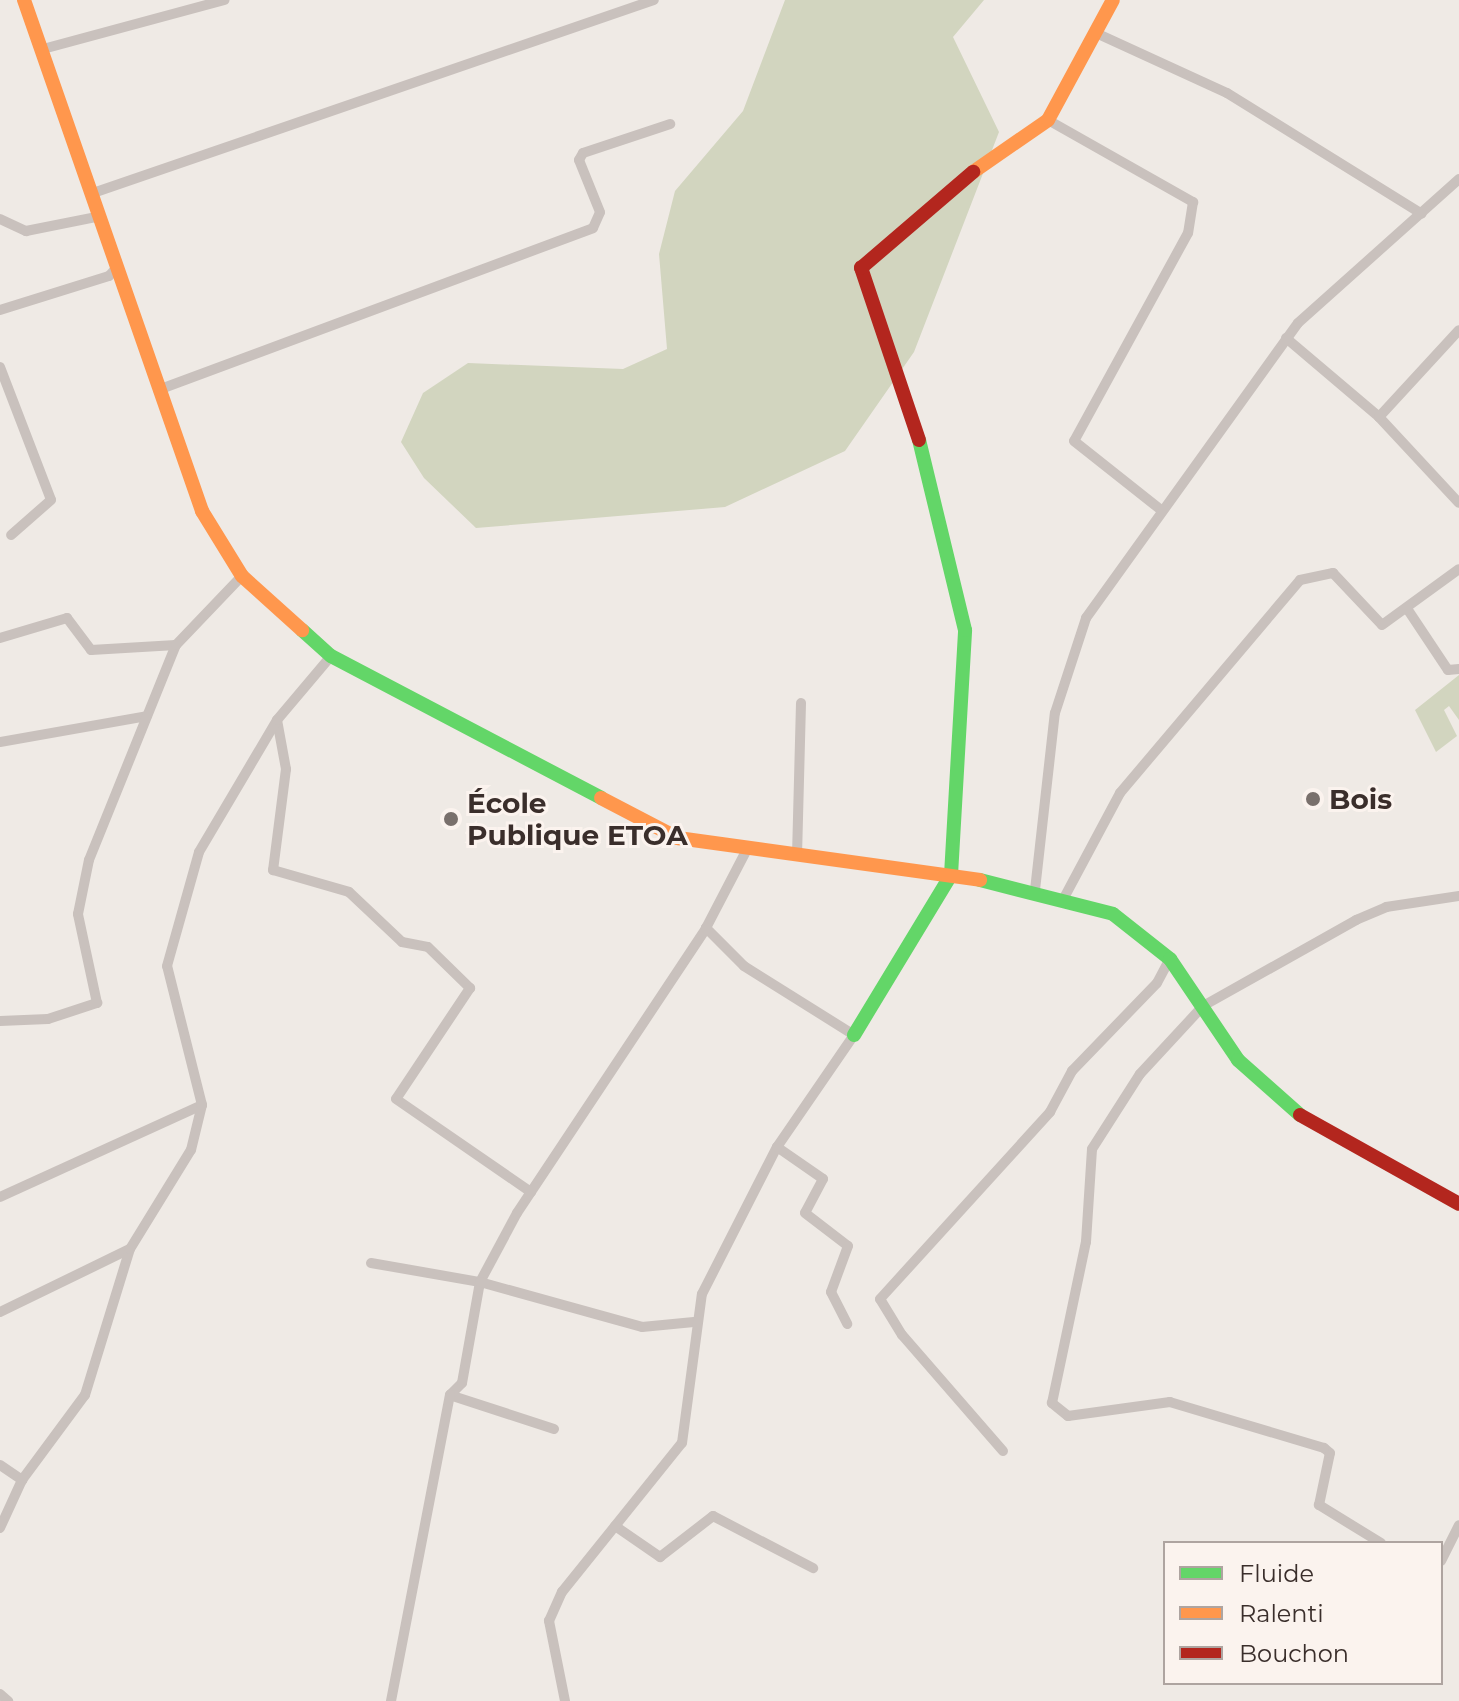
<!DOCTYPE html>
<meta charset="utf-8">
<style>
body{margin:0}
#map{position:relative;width:1459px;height:1701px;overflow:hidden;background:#efeae5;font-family:Montserrat,sans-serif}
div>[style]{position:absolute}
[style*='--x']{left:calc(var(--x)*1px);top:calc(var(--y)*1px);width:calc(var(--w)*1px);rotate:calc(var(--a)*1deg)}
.green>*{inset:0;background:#d2d5bf}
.street>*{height:10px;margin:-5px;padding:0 5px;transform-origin:5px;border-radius:5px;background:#c9c1bd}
.fast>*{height:14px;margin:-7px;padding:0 7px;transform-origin:7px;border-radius:7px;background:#63d668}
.slow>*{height:14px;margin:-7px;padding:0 7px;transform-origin:7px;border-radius:7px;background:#ff974d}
.jam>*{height:14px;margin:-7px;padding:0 7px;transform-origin:7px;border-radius:7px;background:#b3261e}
.dots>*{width:22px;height:22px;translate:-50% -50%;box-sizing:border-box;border:4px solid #fbf3ee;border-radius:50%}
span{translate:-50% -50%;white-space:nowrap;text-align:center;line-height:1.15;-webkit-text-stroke:6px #fbf3ee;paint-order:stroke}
.poi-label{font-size:28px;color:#3a2e2b;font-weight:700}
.left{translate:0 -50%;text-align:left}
.legend{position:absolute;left:1163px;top:1541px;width:280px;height:144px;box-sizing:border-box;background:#fbf3ee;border:2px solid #aea4a0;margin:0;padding:10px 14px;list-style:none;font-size:24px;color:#3a2e2b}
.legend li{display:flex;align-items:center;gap:16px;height:40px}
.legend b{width:40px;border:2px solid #aea4a0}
</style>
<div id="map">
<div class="green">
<div style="clip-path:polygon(785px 0,984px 0,953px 37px,999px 132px,914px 352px,845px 451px,725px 507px,476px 528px,424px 478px,401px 442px,423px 393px,468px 363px,623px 369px,667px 349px,659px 254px,675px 191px,743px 111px)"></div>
<div style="clip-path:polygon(1459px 675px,1459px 720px,1449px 706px,1444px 710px,1457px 736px,1436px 752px,1415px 710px)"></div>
</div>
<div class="street">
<div style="--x:1096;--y:33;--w:144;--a:24.6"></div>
<div style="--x:1227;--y:93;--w:229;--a:31.8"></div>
<div style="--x:43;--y:49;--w:188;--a:-15.1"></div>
<div style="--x:1048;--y:120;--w:167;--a:29.5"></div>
<div style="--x:1193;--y:202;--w:31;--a:99"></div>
<div style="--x:1188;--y:233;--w:237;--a:118.7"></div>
<div style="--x:1074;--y:441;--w:111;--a:38.4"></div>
<div style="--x:93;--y:193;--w:593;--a:-18.98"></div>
<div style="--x:0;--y:219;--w:29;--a:25"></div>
<div style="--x:26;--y:231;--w:76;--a:-11.3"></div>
<div style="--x:0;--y:310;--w:114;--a:-17.3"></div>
<div style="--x:109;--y:276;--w:12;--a:-48"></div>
<div style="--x:1286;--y:338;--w:122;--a:40.3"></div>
<div style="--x:1379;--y:417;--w:117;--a:47.1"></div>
<div style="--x:0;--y:367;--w:142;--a:69"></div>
<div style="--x:51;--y:500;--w:53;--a:138.8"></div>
<div style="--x:158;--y:390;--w:464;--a:-20.4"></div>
<div style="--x:593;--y:228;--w:17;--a:-66"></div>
<div style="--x:600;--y:212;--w:56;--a:-112"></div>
<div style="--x:579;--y:160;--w:8;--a:-60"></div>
<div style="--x:583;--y:153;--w:92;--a:-18.4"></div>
<div style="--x:1379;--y:417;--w:118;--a:-47.4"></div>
<div style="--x:1408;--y:610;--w:72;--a:56.3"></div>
<div style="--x:1448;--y:670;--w:11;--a:-5"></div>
<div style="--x:0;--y:638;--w:70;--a:-16.6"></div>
<div style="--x:67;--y:618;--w:40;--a:53"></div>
<div style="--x:91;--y:650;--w:85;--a:-3.4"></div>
<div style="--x:277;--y:720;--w:50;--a:79.6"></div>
<div style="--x:286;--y:769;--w:102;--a:97.3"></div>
<div style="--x:273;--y:870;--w:79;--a:16.1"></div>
<div style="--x:349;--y:892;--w:73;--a:43.3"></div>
<div style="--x:402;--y:942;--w:26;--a:11"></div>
<div style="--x:428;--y:947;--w:59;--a:44.3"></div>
<div style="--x:470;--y:988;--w:133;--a:123.7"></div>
<div style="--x:396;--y:1099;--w:164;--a:34.6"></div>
<div style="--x:0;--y:742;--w:149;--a:-10"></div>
<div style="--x:797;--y:856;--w:153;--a:-88.5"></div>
<div style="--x:1035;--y:890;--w:178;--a:-83.6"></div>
<div style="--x:1055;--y:713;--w:100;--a:-71.9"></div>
<div style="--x:1086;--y:618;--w:363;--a:-54.3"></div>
<div style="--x:1298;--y:323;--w:216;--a:-41.8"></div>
<div style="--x:1065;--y:896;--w:117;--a:-61.9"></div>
<div style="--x:1120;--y:793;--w:279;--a:-49.8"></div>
<div style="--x:1300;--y:580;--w:34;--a:-12"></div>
<div style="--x:1333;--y:573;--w:71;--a:46.7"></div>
<div style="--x:1382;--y:625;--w:95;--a:-36"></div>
<div style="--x:0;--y:1021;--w:48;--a:-2.4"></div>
<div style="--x:48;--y:1019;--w:52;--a:-18.1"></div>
<div style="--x:97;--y:1003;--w:91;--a:-102.1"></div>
<div style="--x:78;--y:914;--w:55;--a:-78.5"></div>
<div style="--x:89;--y:860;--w:232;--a:-68"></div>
<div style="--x:176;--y:645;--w:95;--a:-46.3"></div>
<div style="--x:777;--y:1147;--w:56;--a:34.8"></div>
<div style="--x:823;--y:1179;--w:38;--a:118"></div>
<div style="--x:805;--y:1213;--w:54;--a:37.5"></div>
<div style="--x:848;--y:1246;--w:49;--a:110.3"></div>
<div style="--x:831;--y:1292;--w:36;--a:63"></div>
<div style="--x:0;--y:1197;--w:222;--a:-24.5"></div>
<div style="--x:371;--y:1263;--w:111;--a:9.9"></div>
<div style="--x:480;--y:1282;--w:78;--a:-61.8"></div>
<div style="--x:517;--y:1213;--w:342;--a:-56.4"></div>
<div style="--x:706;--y:928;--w:87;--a:-62.5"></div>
<div style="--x:0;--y:1312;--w:144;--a:-25.9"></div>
<div style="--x:554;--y:1429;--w:109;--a:-161.9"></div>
<div style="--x:450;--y:1395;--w:17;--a:-45"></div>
<div style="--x:462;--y:1383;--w:103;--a:-79.9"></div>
<div style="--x:480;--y:1282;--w:168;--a:15.5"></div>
<div style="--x:642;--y:1327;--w:52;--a:-5.5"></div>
<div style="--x:1003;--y:1451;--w:154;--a:-131"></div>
<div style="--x:902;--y:1335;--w:42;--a:-121.4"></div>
<div style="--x:880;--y:1299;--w:253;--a:-47.7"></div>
<div style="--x:1050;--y:1112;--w:47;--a:-61.8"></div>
<div style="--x:1072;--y:1071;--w:122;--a:-46"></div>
<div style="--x:1157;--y:983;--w:27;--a:-62"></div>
<div style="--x:0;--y:1465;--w:27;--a:34"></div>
<div style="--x:615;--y:1526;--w:55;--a:34.6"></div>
<div style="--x:660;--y:1557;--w:67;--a:-37.7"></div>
<div style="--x:713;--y:1516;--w:113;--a:27.5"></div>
<div style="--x:0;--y:1528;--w:53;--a:-65.4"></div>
<div style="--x:22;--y:1480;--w:106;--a:-53.5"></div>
<div style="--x:85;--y:1395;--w:153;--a:-72.9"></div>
<div style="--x:130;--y:1249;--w:116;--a:-58.4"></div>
<div style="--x:191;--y:1150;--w:46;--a:-76.3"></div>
<div style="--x:202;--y:1105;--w:143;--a:-104.1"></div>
<div style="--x:167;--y:966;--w:118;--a:-74.3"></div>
<div style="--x:199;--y:852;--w:153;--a:-59.4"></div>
<div style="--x:277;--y:720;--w:84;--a:-49.8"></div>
<div style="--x:1381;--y:1543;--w:73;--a:-148.5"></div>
<div style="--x:1319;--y:1505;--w:53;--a:-78.1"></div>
<div style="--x:1330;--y:1453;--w:8;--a:-140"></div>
<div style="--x:1324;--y:1448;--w:161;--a:-163.4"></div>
<div style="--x:1170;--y:1402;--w:103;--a:172.2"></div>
<div style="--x:1068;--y:1416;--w:21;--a:-141"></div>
<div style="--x:1052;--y:1403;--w:165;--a:-78.1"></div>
<div style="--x:1086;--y:1242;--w:93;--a:-86.3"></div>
<div style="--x:1092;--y:1149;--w:89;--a:-57.4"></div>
<div style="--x:1140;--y:1074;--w:93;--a:-47.2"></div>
<div style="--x:1203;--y:1006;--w:176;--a:-29.3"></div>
<div style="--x:1356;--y:920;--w:33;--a:-23"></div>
<div style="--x:1386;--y:907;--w:74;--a:-8.6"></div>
<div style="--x:1441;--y:1561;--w:40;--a:-63.4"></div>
<div style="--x:0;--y:1694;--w:11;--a:41"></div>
<div style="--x:391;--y:1701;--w:312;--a:-79.1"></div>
<div style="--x:565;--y:1701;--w:82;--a:-101.3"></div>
<div style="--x:549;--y:1621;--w:32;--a:-66"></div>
<div style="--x:562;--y:1592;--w:191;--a:-51.2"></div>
<div style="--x:682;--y:1443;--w:150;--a:-82.4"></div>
<div style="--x:702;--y:1294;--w:165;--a:-63"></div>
<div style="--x:777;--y:1147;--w:136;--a:-55.5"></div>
<div style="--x:854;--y:1035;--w:130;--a:-147.9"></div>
<div style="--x:744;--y:966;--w:54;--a:-135"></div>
</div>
<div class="fast">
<div style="--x:302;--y:630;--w:39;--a:42"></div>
<div style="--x:331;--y:656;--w:305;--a:27.7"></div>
<div style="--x:980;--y:880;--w:137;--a:14.3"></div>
<div style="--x:1113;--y:914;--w:73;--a:38.3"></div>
<div style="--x:1170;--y:959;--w:122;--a:56"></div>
<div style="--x:1238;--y:1060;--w:83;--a:41.6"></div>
<div style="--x:854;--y:1035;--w:187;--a:-58.8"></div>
<div style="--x:951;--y:875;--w:245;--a:-86.7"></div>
<div style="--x:965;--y:630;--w:195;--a:-103.6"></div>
</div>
<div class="slow">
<div style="--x:24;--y:0;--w:541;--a:70.79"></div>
<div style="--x:202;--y:511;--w:76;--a:58.4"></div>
<div style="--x:242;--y:576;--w:81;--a:42"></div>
<div style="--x:973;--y:172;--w:91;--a:-34.7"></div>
<div style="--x:1048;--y:120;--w:136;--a:-61.6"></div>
<div style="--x:601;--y:798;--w:87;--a:27.5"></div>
<div style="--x:678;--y:838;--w:305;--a:7.9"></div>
</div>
<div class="jam">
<div style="--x:919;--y:440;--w:182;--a:-108.6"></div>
<div style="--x:861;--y:268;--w:148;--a:-40.6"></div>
<div style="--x:1300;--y:1115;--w:182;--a:29.2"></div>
</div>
<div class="dots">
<div style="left:1313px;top:799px;background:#79706c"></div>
<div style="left:451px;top:819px;background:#79706c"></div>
</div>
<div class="poi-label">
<span class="left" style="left:1329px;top:799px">Bois</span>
<span class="left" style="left:467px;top:819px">École<br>Publique ETOA</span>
</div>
<ul class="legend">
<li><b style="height:10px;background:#63d668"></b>Fluide</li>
<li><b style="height:10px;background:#ff974d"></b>Ralenti</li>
<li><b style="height:10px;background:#b3261e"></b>Bouchon</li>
</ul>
</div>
